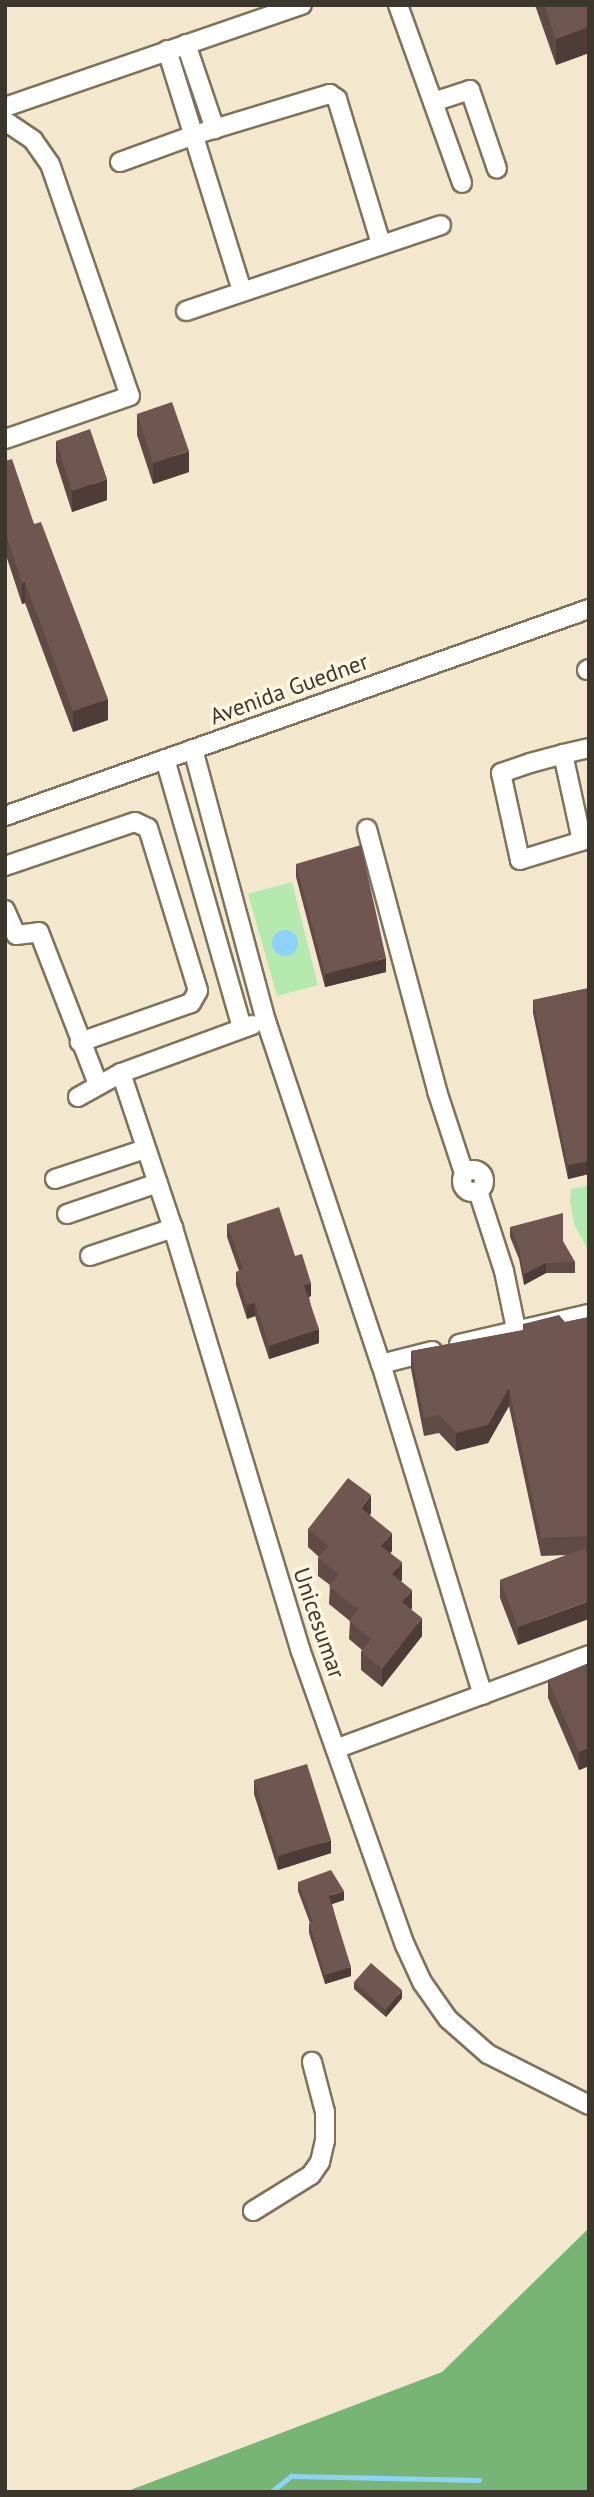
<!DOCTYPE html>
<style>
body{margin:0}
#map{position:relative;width:594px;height:2497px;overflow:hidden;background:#f3e8ce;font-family:"PT Sans",sans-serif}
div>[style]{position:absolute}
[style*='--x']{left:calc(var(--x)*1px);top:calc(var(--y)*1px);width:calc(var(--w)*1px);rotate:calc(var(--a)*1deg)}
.green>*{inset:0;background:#b4e9b0}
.forest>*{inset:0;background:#77b574}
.water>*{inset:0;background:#8dd2fa}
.round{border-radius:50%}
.stream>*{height:5px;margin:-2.5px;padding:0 2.5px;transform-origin:2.5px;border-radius:2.5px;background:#8dd2fa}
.roads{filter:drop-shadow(2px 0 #7d735b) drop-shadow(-2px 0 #7d735b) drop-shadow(0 2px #7d735b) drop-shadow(0 -2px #7d735b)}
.minor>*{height:18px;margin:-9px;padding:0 9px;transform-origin:9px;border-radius:9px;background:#fff}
.minor>.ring{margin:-9px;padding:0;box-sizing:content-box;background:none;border:18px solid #fff;border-radius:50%}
.wall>*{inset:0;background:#604a45}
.shaded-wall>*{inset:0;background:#4e3c38}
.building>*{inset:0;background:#705650}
span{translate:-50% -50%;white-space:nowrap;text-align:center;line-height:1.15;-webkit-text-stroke:7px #fff5e0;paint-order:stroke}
.street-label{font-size:23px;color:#3b372d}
.frame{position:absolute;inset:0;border:7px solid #3b372d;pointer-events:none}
</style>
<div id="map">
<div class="green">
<div style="clip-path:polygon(292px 882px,318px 985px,277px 996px,248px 894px)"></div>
<div style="clip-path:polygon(589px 1185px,589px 1252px,574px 1224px,570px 1202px,571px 1189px)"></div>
</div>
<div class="forest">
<div style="clip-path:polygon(589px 2228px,589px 2492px,125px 2492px,442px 2372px)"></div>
</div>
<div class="water">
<div class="round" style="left:272px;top:930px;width:26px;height:26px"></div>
</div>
<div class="stream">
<div style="--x:271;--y:2492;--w:26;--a:-39"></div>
<div style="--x:291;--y:2476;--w:188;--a:1.2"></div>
</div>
<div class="roads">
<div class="minor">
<div style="--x:398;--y:5;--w:189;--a:70.2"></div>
<div style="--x:186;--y:44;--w:90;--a:71.2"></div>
<div style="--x:167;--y:50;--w:252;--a:72.7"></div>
<div style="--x:433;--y:102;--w:39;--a:-18"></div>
<div style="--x:470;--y:90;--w:83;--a:71.1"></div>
<div style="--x:5;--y:107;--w:314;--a:-19"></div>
<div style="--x:5;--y:121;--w:34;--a:34"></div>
<div style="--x:33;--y:140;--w:29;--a:55"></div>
<div style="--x:50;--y:164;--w:245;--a:71"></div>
<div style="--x:130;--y:396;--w:132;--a:161"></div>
<div style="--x:120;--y:162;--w:79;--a:-20"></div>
<div style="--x:194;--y:135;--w:142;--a:-16.8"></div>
<div style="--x:330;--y:94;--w:9;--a:36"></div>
<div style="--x:337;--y:99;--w:152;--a:73.1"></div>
<div style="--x:186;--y:311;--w:269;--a:-18.6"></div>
<div style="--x:587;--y:670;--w:2;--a:-27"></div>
<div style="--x:193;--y:749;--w:282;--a:75"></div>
<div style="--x:266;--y:1021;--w:362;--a:71.5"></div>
<div style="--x:381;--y:1364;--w:346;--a:72.9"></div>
<div style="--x:563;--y:754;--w:89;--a:77.7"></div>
<div style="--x:582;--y:841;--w:65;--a:163"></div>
<div style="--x:520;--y:860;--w:89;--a:-102.3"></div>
<div style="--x:501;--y:773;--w:31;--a:-19"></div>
<div style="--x:530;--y:763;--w:34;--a:-15"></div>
<div style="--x:563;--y:754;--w:27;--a:-13"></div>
<div style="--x:165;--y:759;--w:279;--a:74"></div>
<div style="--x:5;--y:816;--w:620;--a:-19.52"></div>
<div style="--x:367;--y:829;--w:271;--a:75"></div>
<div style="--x:437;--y:1091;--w:86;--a:71.8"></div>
<div style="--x:5;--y:866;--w:137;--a:-18.7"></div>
<div style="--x:135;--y:822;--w:14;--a:25"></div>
<div style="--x:148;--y:828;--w:170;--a:72.9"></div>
<div style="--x:198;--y:991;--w:14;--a:120"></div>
<div style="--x:191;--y:1003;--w:118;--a:160.6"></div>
<div style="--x:5;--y:910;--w:27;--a:66"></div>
<div style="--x:16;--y:935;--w:23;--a:-7"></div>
<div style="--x:39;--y:932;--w:163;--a:68.8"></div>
<div style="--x:121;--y:1073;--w:163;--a:71.5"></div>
<div style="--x:173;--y:1228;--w:440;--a:73.2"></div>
<div style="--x:300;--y:1649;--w:314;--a:70.5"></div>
<div style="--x:405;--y:1945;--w:41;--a:65.3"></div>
<div style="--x:422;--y:1982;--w:45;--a:54.9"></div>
<div style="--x:448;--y:2019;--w:53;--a:41.2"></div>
<div style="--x:488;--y:2054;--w:113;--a:26.8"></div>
<div style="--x:78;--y:1097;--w:49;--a:-29.2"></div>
<div style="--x:121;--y:1073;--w:140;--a:-20.1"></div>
<div class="ring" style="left:462px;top:1170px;width:4px;height:4px"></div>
<div style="--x:55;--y:1179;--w:95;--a:-18.4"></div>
<div style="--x:478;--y:1191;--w:84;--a:72"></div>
<div style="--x:504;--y:1271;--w:59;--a:78.3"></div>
<div style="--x:67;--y:1214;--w:96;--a:-18.8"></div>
<div style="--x:90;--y:1256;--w:88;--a:-18.6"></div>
<div style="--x:459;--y:1344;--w:133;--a:-13"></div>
<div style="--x:381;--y:1364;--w:53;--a:-14.3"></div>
<div style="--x:338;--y:1748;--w:268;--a:-20.3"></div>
<div style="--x:253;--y:2211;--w:68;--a:-31.8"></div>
<div style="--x:311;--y:2175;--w:16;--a:-55"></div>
<div style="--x:320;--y:2162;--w:22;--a:-77"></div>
<div style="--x:325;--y:2141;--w:29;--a:-90"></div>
<div style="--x:325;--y:2112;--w:52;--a:-104.6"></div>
</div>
</div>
<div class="wall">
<div style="clip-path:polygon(535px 5px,589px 5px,589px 53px,556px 65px)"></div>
<div style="clip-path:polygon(137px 414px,189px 472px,153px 484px,137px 435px)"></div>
<div style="clip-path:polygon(56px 441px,107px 500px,72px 512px,56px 462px)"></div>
<div style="clip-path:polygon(5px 461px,34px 524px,108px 720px,73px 732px,25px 603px,22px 604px,5px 552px)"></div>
<div style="clip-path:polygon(296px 864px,386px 972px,325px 987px,296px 877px)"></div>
<div style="clip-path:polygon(589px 988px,589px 1174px,568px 1179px,533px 1013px,533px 1000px)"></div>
<div style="clip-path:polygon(227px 1224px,295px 1256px,311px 1296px,309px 1297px,319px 1343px,269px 1359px,255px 1316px,247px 1319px,236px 1285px,236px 1272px,239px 1271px,227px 1237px)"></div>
<div style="clip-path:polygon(510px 1227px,563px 1242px,575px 1262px,575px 1273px,546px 1273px,524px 1285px,519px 1259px,510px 1237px)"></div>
<div style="clip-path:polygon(589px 1317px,589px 1554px,587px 1554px,518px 1645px,500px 1598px,500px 1580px,567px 1555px,541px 1556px,509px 1406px,488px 1443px,456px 1451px,439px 1433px,424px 1436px,411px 1369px,411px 1351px,523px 1330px,523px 1324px,565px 1322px)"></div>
<div style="clip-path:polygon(371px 1513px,370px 1515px,392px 1551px,390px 1553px,402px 1580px,401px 1581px,412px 1608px,411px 1609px,422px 1636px,382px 1687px,361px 1670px,361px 1652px,362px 1650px,349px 1639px,350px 1621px,329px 1604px,330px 1585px,318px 1576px,318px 1558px,319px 1557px,308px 1547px,308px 1529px)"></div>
<div style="clip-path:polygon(589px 1663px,589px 1766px,579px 1770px,548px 1698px,548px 1680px)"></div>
<div style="clip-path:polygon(254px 1780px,331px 1853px,278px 1870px,254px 1794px)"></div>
<div style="clip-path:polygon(298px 1882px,344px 1900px,332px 1904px,351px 1976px,325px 1984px,309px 1933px,309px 1923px,310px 1923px,298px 1891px)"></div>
<div style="clip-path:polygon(354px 1982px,402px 1998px,386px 2017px,354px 1989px)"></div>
</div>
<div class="shaded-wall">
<div style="clip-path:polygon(589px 27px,589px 53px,556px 65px,556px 39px)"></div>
<div style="clip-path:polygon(189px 451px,189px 472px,153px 484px,153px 463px)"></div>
<div style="clip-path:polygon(107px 479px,107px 500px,72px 512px,72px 491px)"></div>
<div style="clip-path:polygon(25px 582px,25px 603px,22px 604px,22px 583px)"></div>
<div style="clip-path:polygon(108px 699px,108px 720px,73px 732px,73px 711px)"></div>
<div style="clip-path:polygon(386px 958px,386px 972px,325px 987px,325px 974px)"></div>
<div style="clip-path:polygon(589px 1161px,589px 1174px,568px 1179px,568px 1165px)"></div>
<div style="clip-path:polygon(546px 1263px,546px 1273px,524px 1285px,524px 1274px)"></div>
<div style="clip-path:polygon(311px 1283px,311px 1296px,304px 1298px,304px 1285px)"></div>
<div style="clip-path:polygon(255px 1303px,255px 1316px,247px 1319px,247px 1305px)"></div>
<div style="clip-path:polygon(319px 1329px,319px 1343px,269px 1359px,269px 1346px)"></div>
<div style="clip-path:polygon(509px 1388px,509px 1406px,488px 1443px,456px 1451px,456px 1433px)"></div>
<div style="clip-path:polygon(371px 1495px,371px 1513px,361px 1526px,361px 1508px)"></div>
<div style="clip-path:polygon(392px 1533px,392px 1551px,381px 1564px,381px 1546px)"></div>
<div style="clip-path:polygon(402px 1562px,402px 1580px,392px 1592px,392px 1574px)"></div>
<div style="clip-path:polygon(412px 1590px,412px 1608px,402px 1620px,402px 1602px)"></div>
<div style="clip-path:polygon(589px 1601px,589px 1619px,518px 1645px,518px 1627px)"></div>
<div style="clip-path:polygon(422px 1618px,422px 1636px,382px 1687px,382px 1669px)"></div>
<div style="clip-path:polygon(589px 1748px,589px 1766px,579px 1770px,579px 1752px)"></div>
<div style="clip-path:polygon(331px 1840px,331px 1853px,278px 1870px,278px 1856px)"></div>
<div style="clip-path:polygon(344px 1891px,344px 1900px,329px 1905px,329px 1896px)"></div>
<div style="clip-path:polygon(351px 1967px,351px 1976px,325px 1984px,325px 1975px)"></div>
<div style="clip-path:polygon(402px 1990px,402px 1998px,386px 2017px,386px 2010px)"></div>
</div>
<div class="building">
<div style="clip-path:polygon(544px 5px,589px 5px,589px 27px,556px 39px)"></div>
<div style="clip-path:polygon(172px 402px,189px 451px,153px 463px,137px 414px)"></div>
<div style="clip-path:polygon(90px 429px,107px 479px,72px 491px,56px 441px)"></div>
<div style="clip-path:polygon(12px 459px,34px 524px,41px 522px,108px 699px,73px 711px,25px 582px,22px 583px,5px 531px,5px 461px)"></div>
<div style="clip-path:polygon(361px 845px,386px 958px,325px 974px,296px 864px)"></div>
<div style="clip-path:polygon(589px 988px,589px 1161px,568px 1165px,533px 1000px)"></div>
<div style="clip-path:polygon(279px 1207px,295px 1256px,302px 1254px,311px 1283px,304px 1285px,319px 1329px,269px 1346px,255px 1303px,247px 1305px,236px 1272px,243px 1269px,227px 1224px)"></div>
<div style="clip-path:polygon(563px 1213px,563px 1241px,575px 1262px,546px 1263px,524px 1274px,519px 1248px,510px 1227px)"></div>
<div style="clip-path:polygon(559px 1315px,565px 1322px,589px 1317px,589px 1536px,541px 1538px,509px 1388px,488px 1425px,456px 1433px,439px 1415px,424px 1418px,411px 1351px,525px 1330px,523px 1324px)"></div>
<div style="clip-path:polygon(348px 1478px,371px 1495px,361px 1508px,392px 1533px,381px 1546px,402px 1562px,392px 1574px,412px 1590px,402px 1602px,422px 1618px,382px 1669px,361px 1652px,371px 1639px,349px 1621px,358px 1610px,329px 1586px,339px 1574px,318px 1558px,328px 1546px,308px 1529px)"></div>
<div style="clip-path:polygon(585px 1548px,589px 1558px,589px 1601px,518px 1627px,500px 1580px)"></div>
<div style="clip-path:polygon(589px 1663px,589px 1748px,579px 1752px,548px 1680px)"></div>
<div style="clip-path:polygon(307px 1764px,331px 1840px,278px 1856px,254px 1780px)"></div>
<div style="clip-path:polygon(331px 1870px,344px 1891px,329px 1896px,351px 1967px,325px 1975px,309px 1923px,313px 1922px,298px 1882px)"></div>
<div style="clip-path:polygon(371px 1963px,402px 1990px,386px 2010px,354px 1982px)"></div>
</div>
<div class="street-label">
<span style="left:289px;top:689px;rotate:-20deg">Avenida Guedner</span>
<span style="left:319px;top:1623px;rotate:71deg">Unicesumar</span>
</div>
<div class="frame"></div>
</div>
